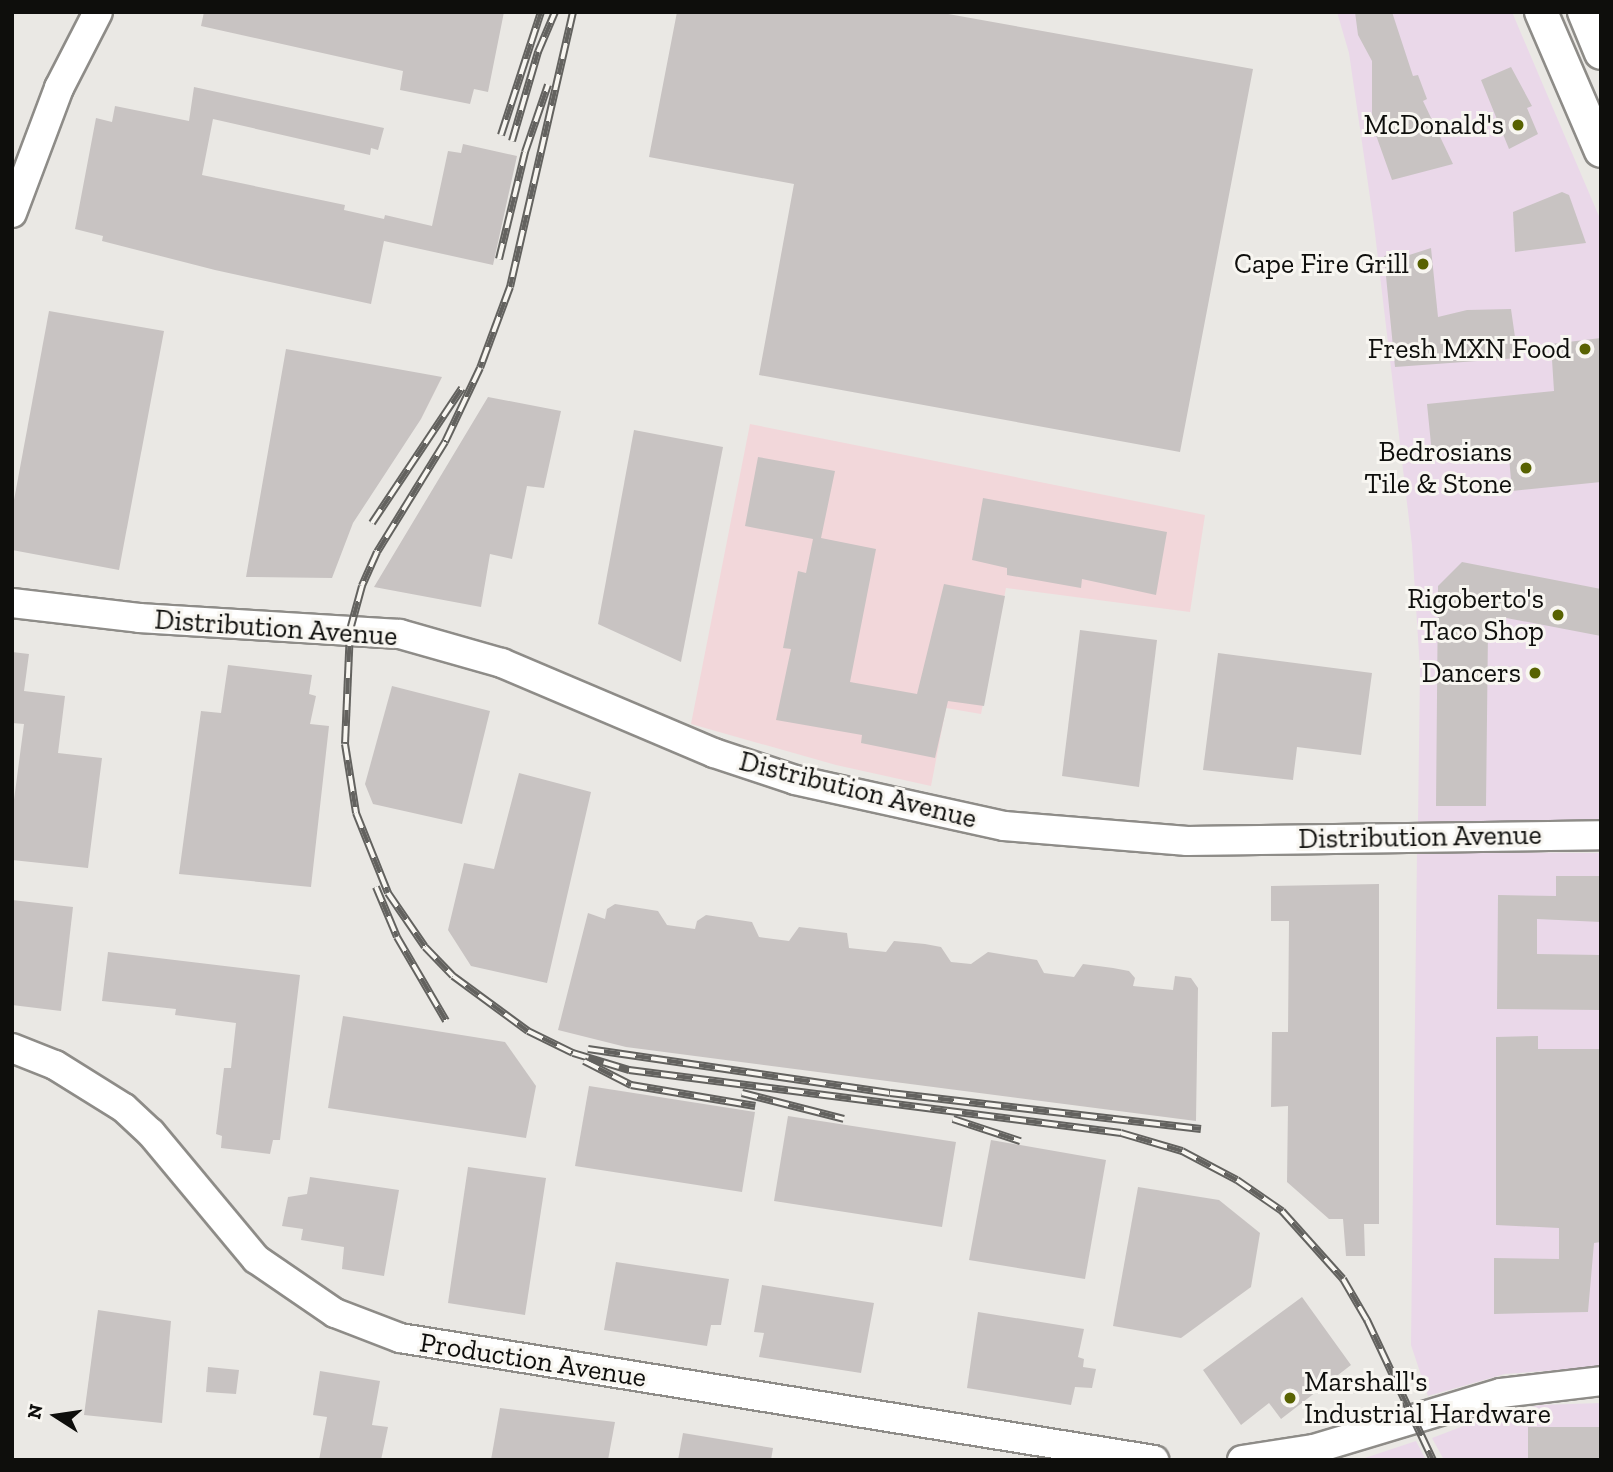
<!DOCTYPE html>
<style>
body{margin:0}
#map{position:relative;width:1613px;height:1472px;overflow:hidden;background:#eae8e4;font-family:"Zilla Slab",serif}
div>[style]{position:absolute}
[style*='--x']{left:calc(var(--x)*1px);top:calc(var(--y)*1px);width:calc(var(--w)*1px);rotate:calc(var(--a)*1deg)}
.commercial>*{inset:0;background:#ead8e9}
.industrial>*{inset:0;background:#f2d7da}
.building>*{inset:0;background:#c8c3c2}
.roads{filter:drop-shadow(2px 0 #8e8c88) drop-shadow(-2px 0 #8e8c88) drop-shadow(0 2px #8e8c88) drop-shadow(0 -2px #8e8c88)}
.secondary>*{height:28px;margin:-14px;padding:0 14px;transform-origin:14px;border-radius:14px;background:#fff}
.primary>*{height:32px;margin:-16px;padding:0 16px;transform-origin:16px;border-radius:16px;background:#fff}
.rail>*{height:8px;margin-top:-4px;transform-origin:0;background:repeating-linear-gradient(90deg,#f8f6f1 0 16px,#63625f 0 32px);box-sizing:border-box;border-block:2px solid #63625f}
.dots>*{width:19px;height:19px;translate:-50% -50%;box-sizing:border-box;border:4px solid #f8f6f1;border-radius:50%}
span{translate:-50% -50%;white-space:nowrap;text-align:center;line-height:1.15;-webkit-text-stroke:6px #f8f6f1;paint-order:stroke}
.poi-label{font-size:28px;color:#0e0e0c}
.right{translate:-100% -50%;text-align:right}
.left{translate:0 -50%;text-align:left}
.street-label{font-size:28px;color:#0e0e0c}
.frame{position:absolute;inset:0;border:14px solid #0e0e0c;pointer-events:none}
.north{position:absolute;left:21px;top:1381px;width:70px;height:70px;-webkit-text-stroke:5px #f8f6f1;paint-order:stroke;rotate:282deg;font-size:19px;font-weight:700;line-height:28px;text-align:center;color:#0e0e0c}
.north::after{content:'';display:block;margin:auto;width:24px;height:32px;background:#0e0e0c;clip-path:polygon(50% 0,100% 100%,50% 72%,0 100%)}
</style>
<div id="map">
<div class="commercial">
<div style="clip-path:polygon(1337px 12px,1512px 12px,1601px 221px,1601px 822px,1418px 822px,1420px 669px,1412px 545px,1374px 225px,1349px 53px)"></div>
<div style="clip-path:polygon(1417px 852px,1601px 853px,1601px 1367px,1505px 1374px,1428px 1396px,1411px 1345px)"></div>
<div style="clip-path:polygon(1601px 1403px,1601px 1460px,1444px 1460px,1432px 1438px,1487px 1417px,1540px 1405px)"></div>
<div style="clip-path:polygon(1416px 1441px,1426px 1460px,1359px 1460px)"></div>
</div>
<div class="industrial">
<div style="clip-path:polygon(750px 424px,1205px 515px,1190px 612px,1006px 588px,981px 714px,946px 708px,931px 786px,836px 765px,691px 724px)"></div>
</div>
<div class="building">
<div style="clip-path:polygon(204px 12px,504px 12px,488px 92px,474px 89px,470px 104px,400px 90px,403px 71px,201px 26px)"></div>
<div style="clip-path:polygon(677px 12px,937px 12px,1253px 69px,1180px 452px,759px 375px,794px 184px,649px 157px)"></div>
<div style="clip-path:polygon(1355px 12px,1392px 12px,1413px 76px,1418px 75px,1427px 99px,1423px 101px,1453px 164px,1392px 180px,1372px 124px,1372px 61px,1358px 35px)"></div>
<div style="clip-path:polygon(1511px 67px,1532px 106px,1527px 108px,1538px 134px,1509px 149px,1481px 80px)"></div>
<div style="clip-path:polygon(194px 87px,384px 128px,378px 150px,371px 148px,370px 155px,213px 119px,202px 175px,345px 205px,344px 210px,384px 219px,385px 215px,432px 226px,448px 151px,461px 153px,463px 144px,517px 156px,493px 265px,384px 241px,371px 304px,215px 270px,102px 241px,103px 236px,75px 229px,96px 118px,112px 122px,115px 106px,189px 121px)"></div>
<div style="clip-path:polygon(1562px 192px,1569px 195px,1586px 243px,1515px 252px,1513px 212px)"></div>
<div style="clip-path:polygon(1431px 248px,1438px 317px,1467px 310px,1511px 309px,1518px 358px,1395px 367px,1384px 256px,1397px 253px,1400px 258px)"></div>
<div style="clip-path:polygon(49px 311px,164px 331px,119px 570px,12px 550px,12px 511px)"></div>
<div style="clip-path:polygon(1601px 338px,1601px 482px,1512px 491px,1508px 446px,1432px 454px,1427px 404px,1554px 391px,1551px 344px)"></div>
<div style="clip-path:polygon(286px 349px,442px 377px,421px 419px,353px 523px,332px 578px,246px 577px)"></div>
<div style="clip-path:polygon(488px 397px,561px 411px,544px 488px,527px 486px,512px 559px,490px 554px,481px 607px,374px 587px)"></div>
<div style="clip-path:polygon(634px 430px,723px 447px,681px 662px,598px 624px)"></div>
<div style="clip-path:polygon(758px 457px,835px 471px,821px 538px,876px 549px,850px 682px,917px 694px,944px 584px,1005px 596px,984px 706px,948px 701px,935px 758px,861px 743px,862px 735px,776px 720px,791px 649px,783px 648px,798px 571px,806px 573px,813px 539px,745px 526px)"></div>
<div style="clip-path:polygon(983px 498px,1167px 532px,1156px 595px,1082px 579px,1081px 588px,1007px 575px,1007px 568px,972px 560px)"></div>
<div style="clip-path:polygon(1462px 562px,1601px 589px,1601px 636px,1501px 617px,1488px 631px,1486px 806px,1436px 806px,1438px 586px)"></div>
<div style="clip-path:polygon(1080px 630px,1157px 640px,1139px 787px,1062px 776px)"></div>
<div style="clip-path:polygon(12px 652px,29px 654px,24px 691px,65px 696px,58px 753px,102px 758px,88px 868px,12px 860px,12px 815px,24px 724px,12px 723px)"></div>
<div style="clip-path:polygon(1218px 653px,1372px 673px,1361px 755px,1297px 747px,1293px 780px,1203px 770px)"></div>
<div style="clip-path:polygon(228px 665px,312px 675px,309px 694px,316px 696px,310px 724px,329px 726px,311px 887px,179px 874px,201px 711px,221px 713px)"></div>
<div style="clip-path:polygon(392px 686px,490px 711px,462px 824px,373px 804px,365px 784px)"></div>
<div style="clip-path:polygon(519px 773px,591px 792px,547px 983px,471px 966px,448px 930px,464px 863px,494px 869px)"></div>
<div style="clip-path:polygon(1556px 876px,1601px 876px,1601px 922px,1537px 919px,1537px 954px,1601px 955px,1601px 1010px,1497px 1009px,1498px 895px,1556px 896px)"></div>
<div style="clip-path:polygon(1379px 884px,1379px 1224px,1364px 1224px,1365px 1256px,1346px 1256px,1343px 1219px,1329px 1219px,1287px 1182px,1288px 1106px,1271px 1107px,1272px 1032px,1288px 1032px,1289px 921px,1271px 921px,1271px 886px)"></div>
<div style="clip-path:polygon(12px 900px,73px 907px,61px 1011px,12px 1005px)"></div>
<div style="clip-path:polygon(615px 904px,658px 911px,667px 925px,695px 929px,697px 921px,706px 915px,752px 922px,759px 937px,789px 941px,799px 927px,847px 933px,849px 948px,886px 952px,894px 941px,925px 944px,941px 947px,951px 962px,971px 964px,988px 952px,1037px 960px,1044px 973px,1074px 977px,1083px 964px,1113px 968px,1129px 971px,1135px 978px,1133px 986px,1173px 990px,1175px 976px,1191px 978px,1198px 988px,1196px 1121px,626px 1047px,558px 1030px,588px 913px,605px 919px,607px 909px)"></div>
<div style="clip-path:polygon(108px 952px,300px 975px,280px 1140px,273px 1140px,270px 1154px,221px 1148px,222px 1136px,216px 1134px,224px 1068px,231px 1068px,236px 1023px,175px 1015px,176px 1009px,102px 1001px)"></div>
<div style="clip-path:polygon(343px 1016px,505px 1042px,536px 1086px,526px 1138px,328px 1108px)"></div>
<div style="clip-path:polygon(1538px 1036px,1538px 1049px,1601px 1049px,1601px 1242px,1594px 1243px,1588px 1312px,1494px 1314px,1494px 1258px,1559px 1259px,1559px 1228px,1496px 1225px,1496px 1037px)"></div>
<div style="clip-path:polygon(589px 1086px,755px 1112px,742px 1192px,575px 1166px)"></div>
<div style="clip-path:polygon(788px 1116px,956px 1142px,942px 1227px,774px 1201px)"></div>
<div style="clip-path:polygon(991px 1140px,1106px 1160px,1085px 1279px,969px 1260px)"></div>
<div style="clip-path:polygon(468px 1167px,546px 1178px,525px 1315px,448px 1303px)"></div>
<div style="clip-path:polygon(310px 1177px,399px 1190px,384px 1276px,342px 1269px,344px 1247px,301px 1240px,303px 1229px,282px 1226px,288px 1197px,307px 1194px)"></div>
<div style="clip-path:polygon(1138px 1187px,1219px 1200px,1260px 1233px,1251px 1287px,1181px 1338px,1113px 1326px)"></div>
<div style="clip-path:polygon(616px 1262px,729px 1279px,721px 1325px,711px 1325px,707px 1346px,604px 1330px)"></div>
<div style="clip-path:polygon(762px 1285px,874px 1303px,861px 1373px,759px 1357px,764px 1333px,754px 1332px)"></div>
<div style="clip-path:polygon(1302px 1297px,1351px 1365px,1281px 1419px,1269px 1403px,1241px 1425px,1203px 1370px)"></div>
<div style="clip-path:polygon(98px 1310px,171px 1321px,162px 1423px,84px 1415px)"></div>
<div style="clip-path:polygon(978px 1312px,1084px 1329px,1078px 1357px,1084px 1359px,1083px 1367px,1096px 1369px,1092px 1388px,1075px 1387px,1071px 1405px,967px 1388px)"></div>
<div style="clip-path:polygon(208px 1367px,239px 1370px,236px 1394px,206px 1392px)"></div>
<div style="clip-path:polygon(320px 1371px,380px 1381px,372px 1425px,388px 1427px,381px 1460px,319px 1460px,327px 1417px,313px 1415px)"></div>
<div style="clip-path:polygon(500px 1408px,615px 1422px,608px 1460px,491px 1460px)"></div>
<div style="clip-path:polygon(1528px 1427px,1601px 1427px,1601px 1460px,1528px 1460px)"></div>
<div style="clip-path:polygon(683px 1433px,773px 1448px,771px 1460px,678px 1460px)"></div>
</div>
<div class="roads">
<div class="secondary">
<div style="--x:12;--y:213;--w:134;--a:-69.4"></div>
<div style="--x:59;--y:88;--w:85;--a:-62.8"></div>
<div style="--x:12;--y:603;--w:128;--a:6.7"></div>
<div style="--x:139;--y:618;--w:261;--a:3.5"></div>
<div style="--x:400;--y:634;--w:106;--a:15.9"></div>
<div style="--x:502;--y:663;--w:230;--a:23"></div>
<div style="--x:714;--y:753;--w:85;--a:18.4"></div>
<div style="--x:795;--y:780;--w:214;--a:12.4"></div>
<div style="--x:1004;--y:826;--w:184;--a:4.7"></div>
<div style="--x:1187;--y:841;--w:414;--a:-0.8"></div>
<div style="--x:12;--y:1048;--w:46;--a:21.6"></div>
<div style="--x:55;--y:1065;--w:81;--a:31.9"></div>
<div style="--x:124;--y:1108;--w:37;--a:43"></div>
<div style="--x:151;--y:1133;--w:164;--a:50.2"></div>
<div style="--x:256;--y:1259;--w:96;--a:34.4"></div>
<div style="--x:335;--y:1313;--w:70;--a:21"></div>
<div style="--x:400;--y:1338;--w:764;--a:9.19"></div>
<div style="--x:1242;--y:1460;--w:73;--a:-8.7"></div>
<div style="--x:1314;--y:1449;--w:195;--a:-16.7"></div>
<div style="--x:1501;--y:1393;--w:101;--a:-6.8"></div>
</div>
<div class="primary">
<div style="--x:1541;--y:12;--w:151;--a:66.7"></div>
<div style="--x:1584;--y:12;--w:44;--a:67.5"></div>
</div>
</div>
<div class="rail">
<div style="--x:573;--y:12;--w:282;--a:102.9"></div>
<div style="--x:510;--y:287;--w:86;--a:110.3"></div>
<div style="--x:480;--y:368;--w:82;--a:115.3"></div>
<div style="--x:445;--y:442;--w:129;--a:121.7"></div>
<div style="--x:377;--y:552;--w:37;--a:114"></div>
<div style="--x:362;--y:586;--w:46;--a:105.3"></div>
<div style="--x:350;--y:630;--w:114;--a:92.5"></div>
<div style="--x:345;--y:744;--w:70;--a:80.9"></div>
<div style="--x:356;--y:813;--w:86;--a:68.2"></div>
<div style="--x:388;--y:893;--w:65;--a:55.6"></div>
<div style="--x:425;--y:947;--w:40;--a:46"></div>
<div style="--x:453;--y:976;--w:93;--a:36.3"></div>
<div style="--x:528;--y:1031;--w:50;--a:26.1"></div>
<div style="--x:573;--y:1053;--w:59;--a:16.9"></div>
<div style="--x:629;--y:1070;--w:496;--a:7.3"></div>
<div style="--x:1121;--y:1133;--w:64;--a:16.4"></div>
<div style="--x:1182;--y:1151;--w:62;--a:27.8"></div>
<div style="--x:1237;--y:1180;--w:55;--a:34.6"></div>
<div style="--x:1282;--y:1211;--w:91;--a:48.1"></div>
<div style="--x:1343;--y:1279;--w:48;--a:59.7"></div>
<div style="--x:1367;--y:1320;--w:155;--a:64.8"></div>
<div style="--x:501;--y:135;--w:129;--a:-72"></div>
<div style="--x:512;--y:141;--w:93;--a:-73.7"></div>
<div style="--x:538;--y:52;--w:43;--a:-67"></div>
<div style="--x:499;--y:259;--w:110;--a:-76.3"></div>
<div style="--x:525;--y:152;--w:71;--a:-71.1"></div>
<div style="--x:372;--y:523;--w:162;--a:-56.3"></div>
<div style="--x:376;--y:887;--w:54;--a:67.2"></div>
<div style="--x:397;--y:937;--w:97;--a:59.7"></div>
<div style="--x:588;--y:1049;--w:305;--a:8.3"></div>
<div style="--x:890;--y:1093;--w:313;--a:6.6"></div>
<div style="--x:584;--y:1061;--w:53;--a:27.1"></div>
<div style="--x:631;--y:1085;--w:126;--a:9.6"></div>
<div style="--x:742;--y:1093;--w:105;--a:14.3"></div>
<div style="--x:953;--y:1119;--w:71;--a:18.2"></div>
</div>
<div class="dots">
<div style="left:1518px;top:125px;background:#586201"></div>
<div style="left:1423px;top:264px;background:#586201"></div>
<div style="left:1585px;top:349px;background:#586201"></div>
<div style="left:1526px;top:468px;background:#586201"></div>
<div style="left:1558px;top:615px;background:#586201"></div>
<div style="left:1535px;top:673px;background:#586201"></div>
<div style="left:1290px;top:1398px;background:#586201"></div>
</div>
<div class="poi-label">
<span class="right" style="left:1504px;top:125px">McDonald's</span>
<span class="right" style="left:1409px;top:264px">Cape Fire Grill</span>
<span class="right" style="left:1571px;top:349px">Fresh MXN Food</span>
<span class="right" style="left:1512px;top:468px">Bedrosians<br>Tile &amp; Stone</span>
<span class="right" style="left:1544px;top:615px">Rigoberto's<br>Taco Shop</span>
<span class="right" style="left:1521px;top:673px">Dancers</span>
<span class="left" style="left:1304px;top:1398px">Marshall's<br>Industrial Hardware</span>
</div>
<div class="street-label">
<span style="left:276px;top:628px;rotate:4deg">Distribution Avenue</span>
<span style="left:858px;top:790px;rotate:14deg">Distribution Avenue</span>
<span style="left:1420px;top:837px;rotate:-1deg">Distribution Avenue</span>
<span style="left:533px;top:1360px;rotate:9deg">Production Avenue</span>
</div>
<div class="frame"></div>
<div class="north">N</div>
</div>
